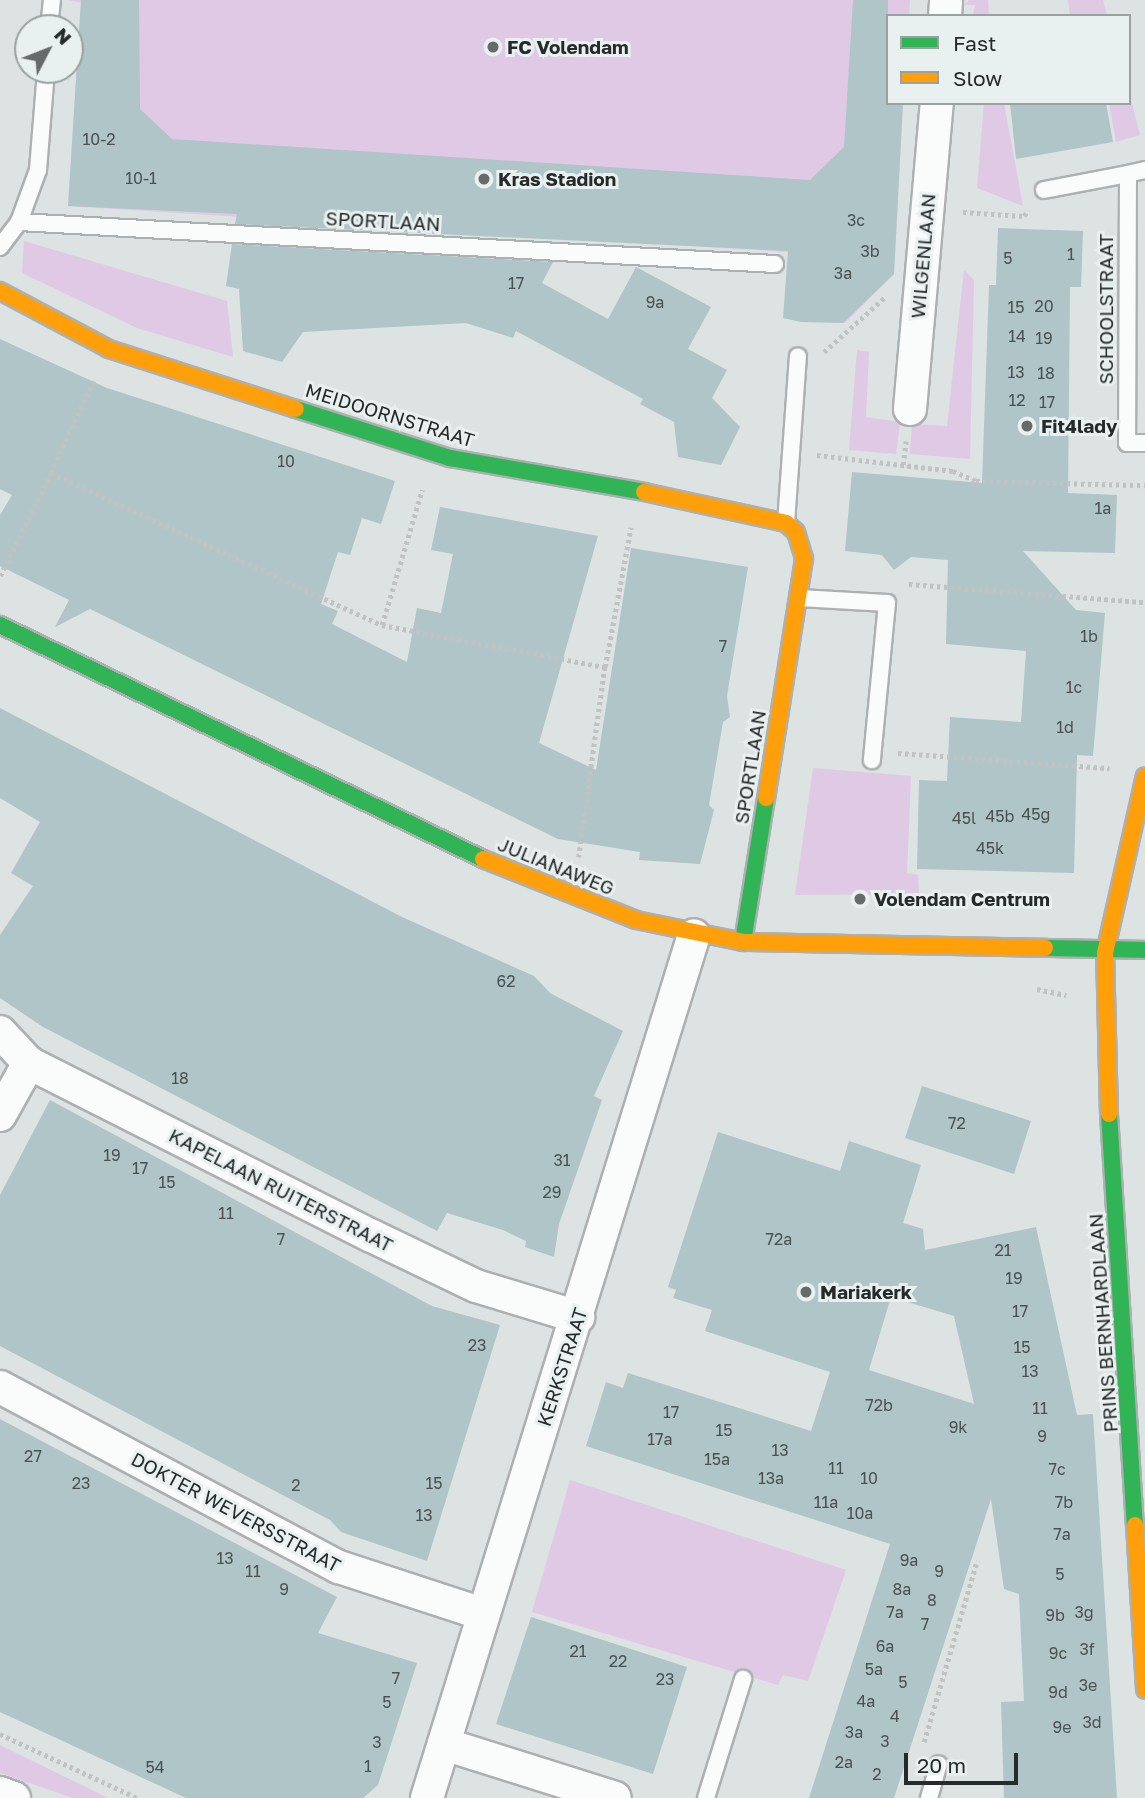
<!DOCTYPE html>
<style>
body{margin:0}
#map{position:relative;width:1145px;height:1798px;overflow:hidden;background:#dde2e2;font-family:"Golos Text",sans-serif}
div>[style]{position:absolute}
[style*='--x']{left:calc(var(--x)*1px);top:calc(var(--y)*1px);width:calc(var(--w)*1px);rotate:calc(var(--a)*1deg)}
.green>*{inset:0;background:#e0c9e5}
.building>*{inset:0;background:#afc5c7}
.path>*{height:4.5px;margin-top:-2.25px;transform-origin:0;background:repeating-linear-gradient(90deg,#c1c2c2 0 3.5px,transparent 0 7px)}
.roads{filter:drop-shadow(2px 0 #adb0b0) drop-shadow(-2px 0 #adb0b0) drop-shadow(0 2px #adb0b0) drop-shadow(0 -2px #adb0b0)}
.lane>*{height:16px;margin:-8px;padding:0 8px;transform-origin:8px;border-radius:8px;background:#fafbfb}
.street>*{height:32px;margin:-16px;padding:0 16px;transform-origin:16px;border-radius:16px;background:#fafbfb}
.fast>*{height:16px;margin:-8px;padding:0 8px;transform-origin:8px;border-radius:8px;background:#30b455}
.slow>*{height:16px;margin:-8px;padding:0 8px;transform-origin:8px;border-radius:8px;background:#ff9f0a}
.dots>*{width:19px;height:19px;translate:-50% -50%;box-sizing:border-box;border:4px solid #e9f0f0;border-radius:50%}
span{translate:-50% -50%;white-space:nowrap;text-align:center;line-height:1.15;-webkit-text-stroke:6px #e9f0f0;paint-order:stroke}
.number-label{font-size:16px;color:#495151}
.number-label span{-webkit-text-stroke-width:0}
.poi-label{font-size:19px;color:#272a2a;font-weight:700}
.left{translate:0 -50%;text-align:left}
.street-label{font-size:19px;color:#272a2a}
.legend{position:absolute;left:886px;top:14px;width:245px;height:91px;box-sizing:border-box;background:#e9f0f0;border:2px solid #9ba1a1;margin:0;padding:9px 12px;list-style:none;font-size:21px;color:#272a2a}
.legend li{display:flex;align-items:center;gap:14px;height:35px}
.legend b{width:35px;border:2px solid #9ba1a1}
.north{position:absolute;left:14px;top:14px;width:70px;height:70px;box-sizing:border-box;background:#e9f0f0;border:2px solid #9ba1a1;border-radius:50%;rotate:48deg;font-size:19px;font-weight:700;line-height:28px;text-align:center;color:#272a2a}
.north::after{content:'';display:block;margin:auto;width:24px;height:32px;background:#676a6a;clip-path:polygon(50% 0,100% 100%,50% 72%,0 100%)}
.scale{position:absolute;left:904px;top:1753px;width:114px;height:32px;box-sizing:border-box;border:4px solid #272a2a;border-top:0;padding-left:9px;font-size:21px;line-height:24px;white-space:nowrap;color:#272a2a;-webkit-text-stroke:5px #e9f0f0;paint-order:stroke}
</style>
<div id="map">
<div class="green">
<div style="clip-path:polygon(69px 0,910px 0,909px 16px,888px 16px,888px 103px,903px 103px,894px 274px,845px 323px,801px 321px,802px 253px,68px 206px,81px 3px)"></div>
<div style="clip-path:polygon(969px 0,988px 0,989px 15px,973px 14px,975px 5px,964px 5px)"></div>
<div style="clip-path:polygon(1068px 0,1103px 0,1107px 16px,1070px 16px)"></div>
<div style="clip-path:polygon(1129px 92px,1140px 135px,1116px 142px,1109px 103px,1129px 103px)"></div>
<div style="clip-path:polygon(984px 103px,1004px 103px,1023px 206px,977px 188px)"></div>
<div style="clip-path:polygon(24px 241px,227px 301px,233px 357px,137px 328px,22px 273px)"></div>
<div style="clip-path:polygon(964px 270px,974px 280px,970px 459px,910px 454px,912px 424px,947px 426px)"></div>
<div style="clip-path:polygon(857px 350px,869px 352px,866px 417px,900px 422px,896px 454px,849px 450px)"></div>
<div style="clip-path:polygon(813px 768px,911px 776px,907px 873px,918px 875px,919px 894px,795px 895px)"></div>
<div style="clip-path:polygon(570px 1480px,846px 1570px,808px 1681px,783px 1675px,778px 1685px,532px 1612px)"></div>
<div style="clip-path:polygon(0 1745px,108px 1798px,73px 1798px,0 1773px)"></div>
</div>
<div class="building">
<div style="clip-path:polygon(81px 0,139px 0,140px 109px,172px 139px,810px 180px,844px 147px,853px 0,888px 0,888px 103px,903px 103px,894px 274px,843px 323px,801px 322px,783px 318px,788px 251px,235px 224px,237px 214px,68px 206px)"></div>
<div style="clip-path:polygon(1010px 103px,1106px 103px,1113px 142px,1016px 159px)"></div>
<div style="clip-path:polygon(998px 228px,1083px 231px,1081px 287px,1070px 287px,1068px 493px,1117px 495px,1115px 553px,1023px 551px,1076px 610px,1105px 613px,1093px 756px,1077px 755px,1074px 873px,917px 869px,919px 780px,947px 781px,950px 717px,1021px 722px,1026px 651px,946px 644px,948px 560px,911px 557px,894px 570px,882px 555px,845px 551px,852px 472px,982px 483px,989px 285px,996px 285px)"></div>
<div style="clip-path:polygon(232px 244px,553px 262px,542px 283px,608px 319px,636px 267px,711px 307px,688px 349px,727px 370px,712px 398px,740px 427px,721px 465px,678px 457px,674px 422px,640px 404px,643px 399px,516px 331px,513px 338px,466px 323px,303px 332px,282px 362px,243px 351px,239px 289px,226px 286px)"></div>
<div style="clip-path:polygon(0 339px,107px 388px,395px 481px,381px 524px,362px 518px,350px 555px,338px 552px,321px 604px,338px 611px,332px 624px,407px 662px,417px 608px,441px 613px,453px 554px,431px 550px,440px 507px,598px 536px,539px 743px,596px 770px,631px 548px,748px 567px,727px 696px,730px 717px,723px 722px,709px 805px,714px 810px,700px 864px,639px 860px,640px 852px,558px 839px,90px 609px,55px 627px,69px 600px,0 566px,0 515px,12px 495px,0 489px)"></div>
<div style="clip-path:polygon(0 708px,402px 917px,534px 976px,550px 993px,623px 1031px,594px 1096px,602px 1100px,559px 1224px,554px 1257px,525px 1247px,526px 1241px,503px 1230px,447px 1213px,437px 1231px,43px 1027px,0 998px,0 935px,33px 886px,11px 873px,40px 822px,0 798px)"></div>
<div style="clip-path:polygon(922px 1086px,1031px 1121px,1014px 1174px,905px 1138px)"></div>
<div style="clip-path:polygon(50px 1100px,432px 1306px,500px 1325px,427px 1561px,341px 1532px,330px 1520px,0 1346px,0 1195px)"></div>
<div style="clip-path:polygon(evenodd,718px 1132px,840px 1171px,849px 1141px,921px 1165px,903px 1223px,923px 1229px,925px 1250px,1036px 1227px,1077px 1415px,1093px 1414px,1117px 1798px,1004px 1798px,1001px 1702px,1024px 1701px,1019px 1594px,1004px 1589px,991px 1499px,894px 1798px,809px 1798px,890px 1544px,586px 1446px,606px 1382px,623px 1388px,628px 1373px,811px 1431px,830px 1372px,705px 1331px,712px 1310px,673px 1298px,676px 1290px,668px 1287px,718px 1132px,891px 1297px,954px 1316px,974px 1404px,869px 1370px,891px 1297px)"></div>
<div style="clip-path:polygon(0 1419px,337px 1597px,318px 1633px,417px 1663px,378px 1785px,363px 1798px,186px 1798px,0 1712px)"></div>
<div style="clip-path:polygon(531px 1617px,687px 1667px,653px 1774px,496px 1724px)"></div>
</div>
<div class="path">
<div style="--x:963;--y:212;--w:61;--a:3.8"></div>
<div style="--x:1024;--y:216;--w:7;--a:-56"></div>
<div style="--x:824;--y:352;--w:81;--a:-42"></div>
<div style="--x:94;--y:381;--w:102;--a:115.1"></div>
<div style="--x:51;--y:473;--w:364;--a:24.7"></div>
<div style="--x:382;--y:625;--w:141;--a:-73.5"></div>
<div style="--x:817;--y:455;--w:137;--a:6.7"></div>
<div style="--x:953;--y:471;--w:25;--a:23"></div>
<div style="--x:976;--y:481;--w:169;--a:1.4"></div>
<div style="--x:903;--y:465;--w:24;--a:-83"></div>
<div style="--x:0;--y:576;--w:115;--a:-63.7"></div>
<div style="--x:909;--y:584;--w:237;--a:4.4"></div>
<div style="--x:382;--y:625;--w:227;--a:10.7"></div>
<div style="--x:605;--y:667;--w:192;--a:97.8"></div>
<div style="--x:605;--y:667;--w:142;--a:-79.5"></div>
<div style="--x:898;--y:753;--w:212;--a:4.1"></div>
<div style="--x:1037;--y:989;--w:30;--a:12"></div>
<div style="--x:0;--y:1734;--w:151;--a:25"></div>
<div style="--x:924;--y:1742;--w:189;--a:-73.7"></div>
</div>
<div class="roads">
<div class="lane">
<div style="--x:49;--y:28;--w:28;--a:-84"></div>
<div style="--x:1145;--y:170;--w:17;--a:167"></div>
<div style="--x:1128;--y:174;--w:269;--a:90.2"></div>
<div style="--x:1127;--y:443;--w:18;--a:0"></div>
<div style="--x:1044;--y:190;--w:86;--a:-10.8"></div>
<div style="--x:19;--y:222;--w:55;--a:-69.9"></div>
<div style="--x:38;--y:170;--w:100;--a:-85.4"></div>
<div style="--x:0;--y:247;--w:31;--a:-53"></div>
<div style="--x:19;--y:222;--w:757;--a:3.18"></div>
<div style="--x:786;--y:523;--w:167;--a:-85.9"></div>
<div style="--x:799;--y:598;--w:88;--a:3.3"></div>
<div style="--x:887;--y:603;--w:158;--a:95.5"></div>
<div style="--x:706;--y:1798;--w:125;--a:-72.7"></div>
<div style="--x:929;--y:1798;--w:35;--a:-74"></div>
</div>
<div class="street">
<div style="--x:945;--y:16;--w:16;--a:-86"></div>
<div style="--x:910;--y:409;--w:307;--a:-85"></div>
<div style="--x:0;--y:1032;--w:42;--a:46.9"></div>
<div style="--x:29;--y:1063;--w:384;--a:26.8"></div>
<div style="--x:372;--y:1236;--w:115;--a:25.7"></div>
<div style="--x:476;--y:1286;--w:107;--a:16.9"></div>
<div style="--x:0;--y:1115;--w:60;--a:-60.9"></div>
<div style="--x:0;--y:1387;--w:384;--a:28"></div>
<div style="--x:339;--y:1567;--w:151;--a:18.1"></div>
<div style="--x:444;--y:1744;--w:179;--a:17.5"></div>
<div style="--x:0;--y:1793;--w:15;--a:20"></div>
<div style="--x:427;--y:1798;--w:903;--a:-72.81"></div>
</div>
<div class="fast">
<div style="--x:296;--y:409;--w:162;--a:17.7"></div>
<div style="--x:450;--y:458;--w:197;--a:9.9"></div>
<div style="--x:0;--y:625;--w:537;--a:25.85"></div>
<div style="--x:743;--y:942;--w:146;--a:-80.9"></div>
<div style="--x:1045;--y:948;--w:100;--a:1.1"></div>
<div style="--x:1109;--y:1114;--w:412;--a:86.4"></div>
</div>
<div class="slow">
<div style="--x:0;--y:291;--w:123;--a:28"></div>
<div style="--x:109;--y:349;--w:196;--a:17.8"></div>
<div style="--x:644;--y:492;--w:145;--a:12.3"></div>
<div style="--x:786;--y:523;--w:13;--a:42"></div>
<div style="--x:796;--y:532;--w:28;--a:73"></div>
<div style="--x:804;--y:559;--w:242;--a:99"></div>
<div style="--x:483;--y:859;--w:165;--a:21.7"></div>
<div style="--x:636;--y:920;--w:109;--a:11.6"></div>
<div style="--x:743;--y:942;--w:302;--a:1.1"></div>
<div style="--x:1109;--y:1114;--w:161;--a:-91.4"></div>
<div style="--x:1105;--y:953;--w:181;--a:-77.3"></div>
<div style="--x:1135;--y:1525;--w:165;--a:86.5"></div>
</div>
</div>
<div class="dots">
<div style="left:493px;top:47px;background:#676a6a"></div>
<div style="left:484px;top:179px;background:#676a6a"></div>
<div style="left:1027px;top:426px;background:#676a6a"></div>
<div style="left:860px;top:899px;background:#676a6a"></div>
<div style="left:806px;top:1292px;background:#676a6a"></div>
</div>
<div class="number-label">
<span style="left:99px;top:139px">10-2</span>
<span style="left:141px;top:178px">10-1</span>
<span style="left:856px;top:220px">3c</span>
<span style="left:870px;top:251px">3b</span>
<span style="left:1071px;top:254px">1</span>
<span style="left:1008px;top:258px">5</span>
<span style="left:843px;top:273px">3a</span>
<span style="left:516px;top:283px">17</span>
<span style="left:655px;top:302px">9a</span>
<span style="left:1044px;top:306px">20</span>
<span style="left:1016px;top:307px">15</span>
<span style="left:1017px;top:336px">14</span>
<span style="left:1044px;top:338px">19</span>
<span style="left:1016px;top:372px">13</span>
<span style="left:1046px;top:373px">18</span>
<span style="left:1017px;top:400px">12</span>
<span style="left:1047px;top:402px">17</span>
<span style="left:286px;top:461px">10</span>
<span style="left:1103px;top:508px">1a</span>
<span style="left:1089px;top:636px">1b</span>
<span style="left:723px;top:646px">7</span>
<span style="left:1074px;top:687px">1c</span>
<span style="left:1065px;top:727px">1d</span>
<span style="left:1036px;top:814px">45g</span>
<span style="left:1000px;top:816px">45b</span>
<span style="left:964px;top:818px">45l</span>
<span style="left:990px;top:848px">45k</span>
<span style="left:506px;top:981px">62</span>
<span style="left:180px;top:1078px">18</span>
<span style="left:957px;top:1123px">72</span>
<span style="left:112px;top:1155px">19</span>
<span style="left:562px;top:1160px">31</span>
<span style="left:140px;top:1168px">17</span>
<span style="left:167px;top:1182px">15</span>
<span style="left:552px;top:1192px">29</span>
<span style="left:226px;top:1213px">11</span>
<span style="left:281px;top:1239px">7</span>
<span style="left:779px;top:1239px">72a</span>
<span style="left:1003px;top:1250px">21</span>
<span style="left:1014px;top:1278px">19</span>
<span style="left:1020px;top:1311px">17</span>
<span style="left:477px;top:1345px">23</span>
<span style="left:1022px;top:1347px">15</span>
<span style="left:1030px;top:1371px">13</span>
<span style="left:879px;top:1405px">72b</span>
<span style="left:1040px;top:1408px">11</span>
<span style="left:671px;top:1412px">17</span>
<span style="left:958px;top:1427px">9k</span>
<span style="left:724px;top:1430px">15</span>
<span style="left:1042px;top:1436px">9</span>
<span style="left:660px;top:1439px">17a</span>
<span style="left:780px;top:1450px">13</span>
<span style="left:33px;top:1456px">27</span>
<span style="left:717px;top:1459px">15a</span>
<span style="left:836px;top:1468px">11</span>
<span style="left:1057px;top:1469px">7c</span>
<span style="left:771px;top:1478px">13a</span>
<span style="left:869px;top:1478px">10</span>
<span style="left:81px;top:1483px">23</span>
<span style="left:434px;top:1483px">15</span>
<span style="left:296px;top:1485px">2</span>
<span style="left:826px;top:1502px">11a</span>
<span style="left:1064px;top:1502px">7b</span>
<span style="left:860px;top:1513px">10a</span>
<span style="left:424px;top:1515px">13</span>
<span style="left:1062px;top:1534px">7a</span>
<span style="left:225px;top:1558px">13</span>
<span style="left:909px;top:1560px">9a</span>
<span style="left:253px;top:1571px">11</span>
<span style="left:939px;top:1571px">9</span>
<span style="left:1060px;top:1574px">5</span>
<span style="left:284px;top:1589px">9</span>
<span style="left:902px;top:1589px">8a</span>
<span style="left:932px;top:1600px">8</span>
<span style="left:895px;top:1612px">7a</span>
<span style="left:1084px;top:1612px">3g</span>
<span style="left:1055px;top:1615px">9b</span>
<span style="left:925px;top:1624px">7</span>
<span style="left:885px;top:1646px">6a</span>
<span style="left:1087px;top:1649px">3f</span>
<span style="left:578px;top:1651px">21</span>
<span style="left:1058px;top:1653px">9c</span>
<span style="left:618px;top:1661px">22</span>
<span style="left:874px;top:1669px">5a</span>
<span style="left:396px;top:1678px">7</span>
<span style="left:665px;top:1679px">23</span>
<span style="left:903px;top:1682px">5</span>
<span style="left:1088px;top:1685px">3e</span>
<span style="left:1058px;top:1692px">9d</span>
<span style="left:866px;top:1701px">4a</span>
<span style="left:387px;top:1702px">5</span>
<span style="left:895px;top:1716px">4</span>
<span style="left:1092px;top:1722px">3d</span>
<span style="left:1062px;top:1727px">9e</span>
<span style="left:854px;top:1732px">3a</span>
<span style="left:885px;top:1741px">3</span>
<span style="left:377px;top:1742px">3</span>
<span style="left:844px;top:1762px">2a</span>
<span style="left:368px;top:1766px">1</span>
<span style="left:155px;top:1767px">54</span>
<span style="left:877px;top:1774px">2</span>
</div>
<div class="poi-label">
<span class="left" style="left:507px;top:47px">FC Volendam</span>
<span class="left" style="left:498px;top:179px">Kras Stadion</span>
<span class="left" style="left:1041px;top:426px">Fit4lady</span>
<span class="left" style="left:874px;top:899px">Volendam Centrum</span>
<span class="left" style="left:820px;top:1292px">Mariakerk</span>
</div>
<div class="street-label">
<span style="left:383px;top:221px;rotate:3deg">SPORTLAAN</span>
<span style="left:923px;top:256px;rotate:-85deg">WILGENLAAN</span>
<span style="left:1106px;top:309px;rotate:-90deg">SCHOOLSTRAAT</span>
<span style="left:390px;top:415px;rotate:17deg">MEIDOORNSTRAAT</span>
<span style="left:750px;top:767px;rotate:-81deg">SPORTLAAN</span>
<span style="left:556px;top:866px;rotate:22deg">JULIANAWEG</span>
<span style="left:281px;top:1190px;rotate:27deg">KAPELAAN RUITERSTRAAT</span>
<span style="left:1103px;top:1323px;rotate:-94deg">PRINS BERNHARDLAAN</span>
<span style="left:562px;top:1367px;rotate:-72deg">KERKSTRAAT</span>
<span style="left:236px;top:1512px;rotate:28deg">DOKTER WEVERSSTRAAT</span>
</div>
<ul class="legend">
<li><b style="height:9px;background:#30b455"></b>Fast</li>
<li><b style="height:9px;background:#ff9f0a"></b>Slow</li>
</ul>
<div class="north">N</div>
<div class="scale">20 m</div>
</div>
